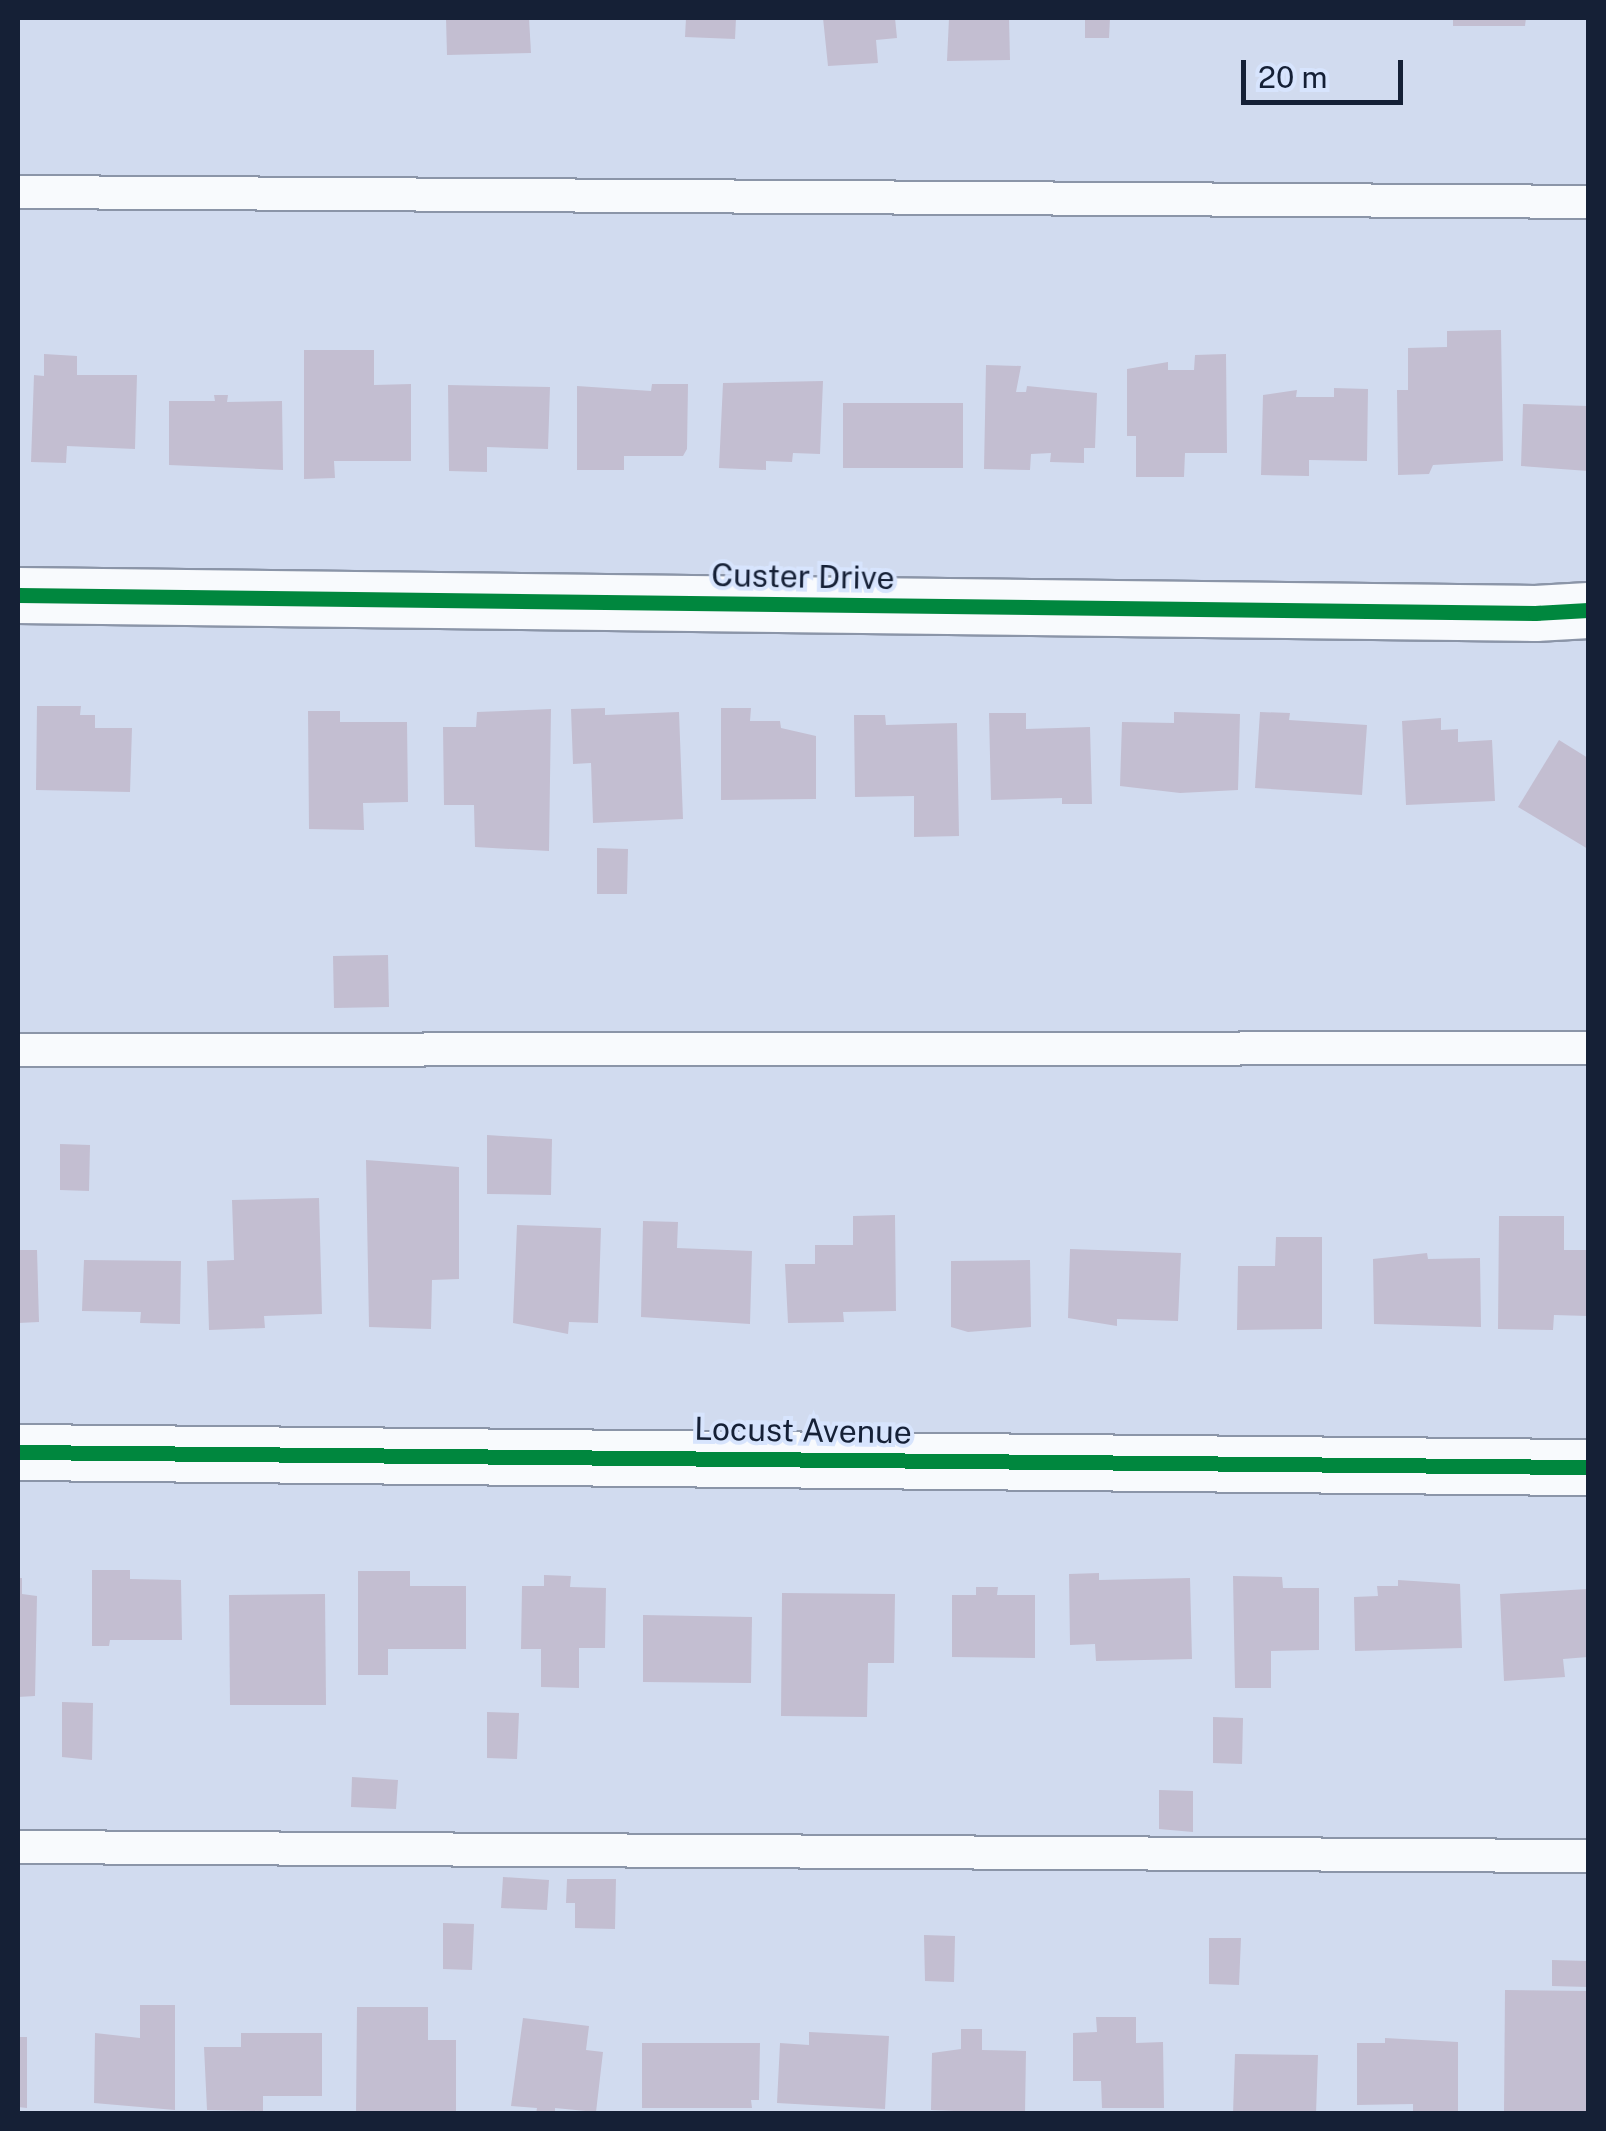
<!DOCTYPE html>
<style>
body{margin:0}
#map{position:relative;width:1606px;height:2131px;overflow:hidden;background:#d1dbef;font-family:"Public Sans",sans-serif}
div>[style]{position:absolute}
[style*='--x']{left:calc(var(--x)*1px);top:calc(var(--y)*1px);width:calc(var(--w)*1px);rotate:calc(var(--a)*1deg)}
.building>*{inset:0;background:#c3bed1}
.roads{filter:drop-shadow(2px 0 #8b95a8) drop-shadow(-2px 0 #8b95a8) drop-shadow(0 2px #8b95a8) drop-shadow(0 -2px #8b95a8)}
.lane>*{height:32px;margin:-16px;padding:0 16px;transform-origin:16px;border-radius:16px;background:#f8fafd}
.street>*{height:55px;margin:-27.5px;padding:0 27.5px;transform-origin:27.5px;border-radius:27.5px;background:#f8fafd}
.cycleway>*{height:15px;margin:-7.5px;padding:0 7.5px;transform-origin:7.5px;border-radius:7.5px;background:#00873e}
span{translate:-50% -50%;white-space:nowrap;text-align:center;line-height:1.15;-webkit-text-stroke:8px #d7e4fd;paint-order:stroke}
.street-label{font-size:32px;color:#152036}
.frame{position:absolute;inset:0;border:20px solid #152036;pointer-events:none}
.scale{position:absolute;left:1241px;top:60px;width:162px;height:45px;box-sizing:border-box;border:5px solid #152036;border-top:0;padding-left:12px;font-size:30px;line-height:35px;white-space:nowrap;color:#152036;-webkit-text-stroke:8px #d7e4fd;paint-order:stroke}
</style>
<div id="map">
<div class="building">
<div style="clip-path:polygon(446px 18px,529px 18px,531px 53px,447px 55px)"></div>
<div style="clip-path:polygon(686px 18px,736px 18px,735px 39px,685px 37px)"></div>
<div style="clip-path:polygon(823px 18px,895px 18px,897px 38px,876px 40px,878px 63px,828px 66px)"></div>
<div style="clip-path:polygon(949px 18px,1009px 18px,1010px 60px,947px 61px)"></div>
<div style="clip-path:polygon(1085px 18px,1110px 18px,1109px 38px,1085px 38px)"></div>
<div style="clip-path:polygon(1453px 18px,1526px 18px,1525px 26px,1453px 26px)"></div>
<div style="clip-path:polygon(1501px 330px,1503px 461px,1433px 465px,1429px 474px,1398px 475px,1397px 390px,1408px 390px,1408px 348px,1447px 347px,1447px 331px)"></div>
<div style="clip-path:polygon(304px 350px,374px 350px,374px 385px,411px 384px,411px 461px,334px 461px,335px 478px,304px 479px)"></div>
<div style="clip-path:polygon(44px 354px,77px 356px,77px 375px,137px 375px,135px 449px,67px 446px,66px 463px,31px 462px,34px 375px,44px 376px)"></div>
<div style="clip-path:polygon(1226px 354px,1227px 453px,1185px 453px,1184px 477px,1136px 477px,1136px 436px,1127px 436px,1127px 369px,1168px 362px,1168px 370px,1194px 370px,1195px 355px)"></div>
<div style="clip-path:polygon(986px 365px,1021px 366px,1016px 392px,1026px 392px,1027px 386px,1097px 393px,1095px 448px,1084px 448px,1084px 463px,1050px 462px,1051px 453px,1031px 454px,1030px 470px,984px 469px)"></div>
<div style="clip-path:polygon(823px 381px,820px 454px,793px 453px,792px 462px,766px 461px,766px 470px,719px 468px,723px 383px)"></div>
<div style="clip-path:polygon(652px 384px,688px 384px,687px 449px,683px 456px,624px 456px,624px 470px,577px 470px,577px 386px,651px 391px)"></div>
<div style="clip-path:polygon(448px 385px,550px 387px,548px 449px,487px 447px,487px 472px,449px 471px)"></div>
<div style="clip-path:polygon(1334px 388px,1368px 389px,1367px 461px,1309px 460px,1309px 476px,1261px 475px,1263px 395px,1297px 390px,1296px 397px,1334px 397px)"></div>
<div style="clip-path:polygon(214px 395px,228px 395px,227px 402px,282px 401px,283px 470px,169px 465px,169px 401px,215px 401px)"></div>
<div style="clip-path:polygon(843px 403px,963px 403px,963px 468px,843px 468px)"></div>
<div style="clip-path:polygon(1523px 404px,1588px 406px,1588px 471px,1521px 466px)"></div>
<div style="clip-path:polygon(37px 706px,81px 706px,80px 715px,95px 715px,95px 728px,132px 728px,130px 792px,36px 790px)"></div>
<div style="clip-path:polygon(605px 708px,605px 715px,679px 712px,683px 819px,593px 823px,591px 763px,573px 764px,571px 709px)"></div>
<div style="clip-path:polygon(721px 708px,751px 708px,750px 721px,780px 721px,781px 728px,816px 736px,816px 799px,721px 800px)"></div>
<div style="clip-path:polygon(551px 709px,549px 851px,475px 847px,474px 805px,444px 805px,443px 727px,476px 727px,477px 712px)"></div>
<div style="clip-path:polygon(308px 711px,340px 711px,340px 722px,407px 722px,408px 802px,363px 803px,364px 830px,309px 829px)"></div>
<div style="clip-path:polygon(1174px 712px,1240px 714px,1238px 790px,1180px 793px,1120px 786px,1122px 722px,1174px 723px)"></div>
<div style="clip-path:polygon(1260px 712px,1290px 713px,1289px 720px,1367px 725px,1362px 795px,1255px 788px)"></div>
<div style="clip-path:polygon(989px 713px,1026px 713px,1026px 729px,1090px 727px,1092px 804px,1062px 804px,1062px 798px,991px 800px)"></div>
<div style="clip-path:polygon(854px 715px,885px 715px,886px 725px,957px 723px,959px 836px,914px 837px,914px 796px,855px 797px)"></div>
<div style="clip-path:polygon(1441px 718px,1441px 730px,1458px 729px,1458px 742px,1492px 740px,1495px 801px,1406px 805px,1402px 721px)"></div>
<div style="clip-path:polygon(1559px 740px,1588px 758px,1588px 849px,1518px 807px)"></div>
<div style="clip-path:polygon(597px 848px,628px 849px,627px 894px,597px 894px)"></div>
<div style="clip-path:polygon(388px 955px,389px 1007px,334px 1008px,333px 956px)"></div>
<div style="clip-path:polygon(487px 1135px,552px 1139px,551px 1195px,487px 1194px)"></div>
<div style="clip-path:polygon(60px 1144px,90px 1145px,89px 1191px,60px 1190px)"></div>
<div style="clip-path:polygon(366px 1160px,459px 1167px,459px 1279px,432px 1280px,431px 1329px,369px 1327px)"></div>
<div style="clip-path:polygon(319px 1198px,322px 1314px,264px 1316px,265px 1328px,209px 1330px,207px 1261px,234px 1260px,232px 1200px)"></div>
<div style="clip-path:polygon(895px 1215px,896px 1311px,843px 1312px,844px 1322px,788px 1323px,785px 1264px,815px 1264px,815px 1245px,853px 1245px,853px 1216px)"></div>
<div style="clip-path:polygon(1499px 1216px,1564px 1216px,1564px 1250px,1588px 1250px,1588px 1316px,1554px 1315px,1553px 1330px,1498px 1329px)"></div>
<div style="clip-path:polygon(643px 1221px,678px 1222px,677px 1248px,752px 1251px,750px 1324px,641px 1317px)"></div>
<div style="clip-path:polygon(517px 1225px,601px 1228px,598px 1323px,569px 1322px,568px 1334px,513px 1323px)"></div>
<div style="clip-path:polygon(1276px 1237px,1322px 1237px,1322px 1329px,1237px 1330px,1238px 1266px,1275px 1266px)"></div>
<div style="clip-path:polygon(1070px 1249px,1181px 1253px,1178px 1321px,1117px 1319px,1117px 1326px,1068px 1318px)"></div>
<div style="clip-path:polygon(18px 1250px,37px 1250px,39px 1322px,18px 1323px)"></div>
<div style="clip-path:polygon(1427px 1253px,1428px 1259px,1480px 1258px,1481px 1327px,1374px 1324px,1373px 1259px)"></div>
<div style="clip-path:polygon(84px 1260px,181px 1261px,180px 1324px,140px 1323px,141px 1312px,82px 1311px)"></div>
<div style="clip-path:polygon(1030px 1260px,1031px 1327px,968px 1332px,951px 1327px,951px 1261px)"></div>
<div style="clip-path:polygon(92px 1570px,130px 1570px,130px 1579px,181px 1580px,182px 1640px,110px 1640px,109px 1646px,92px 1646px)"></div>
<div style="clip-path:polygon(358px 1571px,410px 1571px,410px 1586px,466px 1586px,466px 1649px,388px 1649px,388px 1675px,358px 1675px)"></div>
<div style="clip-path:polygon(1099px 1573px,1099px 1580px,1190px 1578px,1192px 1659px,1096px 1661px,1095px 1644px,1070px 1645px,1069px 1574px)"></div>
<div style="clip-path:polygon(544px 1575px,571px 1576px,570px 1587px,606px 1588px,605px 1648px,579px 1648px,579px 1688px,541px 1687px,541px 1649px,521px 1649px,522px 1586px,544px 1586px)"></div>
<div style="clip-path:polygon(1233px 1576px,1282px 1577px,1283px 1588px,1319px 1588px,1319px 1650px,1271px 1651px,1271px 1688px,1235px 1688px)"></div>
<div style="clip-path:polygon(18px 1578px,22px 1578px,22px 1594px,37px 1596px,35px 1696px,18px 1697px)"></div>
<div style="clip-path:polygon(1398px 1580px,1460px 1584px,1462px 1648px,1355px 1651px,1354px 1597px,1378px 1596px,1377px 1586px,1398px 1586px)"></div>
<div style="clip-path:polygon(976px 1587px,998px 1587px,997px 1595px,1035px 1595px,1035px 1658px,952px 1657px,952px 1595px,976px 1595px)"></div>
<div style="clip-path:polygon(1588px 1589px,1588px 1657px,1563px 1659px,1565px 1677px,1504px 1681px,1500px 1594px)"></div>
<div style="clip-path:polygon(782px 1593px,895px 1594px,894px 1663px,868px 1663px,867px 1717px,781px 1716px)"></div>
<div style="clip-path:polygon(325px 1594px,326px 1705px,230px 1705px,229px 1595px)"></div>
<div style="clip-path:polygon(643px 1615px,752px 1617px,751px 1683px,643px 1682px)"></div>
<div style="clip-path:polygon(62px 1702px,93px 1703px,92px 1760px,62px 1757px)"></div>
<div style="clip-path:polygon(487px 1712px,519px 1713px,517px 1759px,487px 1758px)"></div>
<div style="clip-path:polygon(1213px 1717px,1243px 1718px,1242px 1764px,1213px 1763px)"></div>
<div style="clip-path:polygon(352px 1777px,398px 1780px,396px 1809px,351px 1807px)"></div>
<div style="clip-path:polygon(1159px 1790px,1193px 1791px,1193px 1832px,1159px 1829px)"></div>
<div style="clip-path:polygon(503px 1877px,549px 1880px,547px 1910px,501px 1908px)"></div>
<div style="clip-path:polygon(567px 1879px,616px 1879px,615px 1929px,575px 1928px,575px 1903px,566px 1903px)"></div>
<div style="clip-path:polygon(443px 1923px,474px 1924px,472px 1970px,443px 1969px)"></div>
<div style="clip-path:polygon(924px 1935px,955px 1936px,954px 1982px,925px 1981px)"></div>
<div style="clip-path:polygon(1209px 1938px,1241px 1938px,1239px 1985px,1209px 1984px)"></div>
<div style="clip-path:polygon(1552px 1960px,1588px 1961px,1588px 1987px,1552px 1986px)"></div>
<div style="clip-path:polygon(1505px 1990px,1588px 1991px,1588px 2114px,1504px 2114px)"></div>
<div style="clip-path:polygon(140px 2005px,175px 2005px,175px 2110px,94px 2103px,95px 2033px,140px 2038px)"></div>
<div style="clip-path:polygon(357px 2007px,428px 2007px,428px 2040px,456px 2040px,456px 2114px,356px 2114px)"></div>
<div style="clip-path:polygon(1096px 2017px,1136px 2017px,1136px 2043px,1163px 2042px,1164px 2108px,1102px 2108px,1101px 2081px,1073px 2081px,1073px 2033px,1097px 2032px)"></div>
<div style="clip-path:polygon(523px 2018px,589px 2026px,586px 2050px,603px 2052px,596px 2112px,555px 2108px,555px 2114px,536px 2114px,537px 2108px,511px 2106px)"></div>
<div style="clip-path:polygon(961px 2029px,982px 2029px,982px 2050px,1026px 2051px,1025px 2114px,931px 2110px,932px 2053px,961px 2049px)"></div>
<div style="clip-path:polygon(809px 2032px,889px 2036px,885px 2109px,777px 2103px,780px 2043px,809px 2045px)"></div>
<div style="clip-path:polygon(241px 2033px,322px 2033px,322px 2096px,263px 2096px,263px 2111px,207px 2110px,204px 2047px,241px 2047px)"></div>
<div style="clip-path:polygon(18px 2037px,27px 2037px,27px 2108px,18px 2107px)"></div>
<div style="clip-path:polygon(1385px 2038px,1458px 2042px,1458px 2114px,1413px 2114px,1413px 2104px,1357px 2105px,1357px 2043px,1385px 2043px)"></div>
<div style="clip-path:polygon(642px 2043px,760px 2043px,759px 2100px,751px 2100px,752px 2108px,642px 2108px)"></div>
<div style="clip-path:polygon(1235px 2054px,1318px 2055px,1316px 2114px,1233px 2114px)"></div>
</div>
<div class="roads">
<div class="lane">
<div style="--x:18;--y:192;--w:1570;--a:0.36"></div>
<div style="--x:18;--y:1050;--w:1570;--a:-0.07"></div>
<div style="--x:18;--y:1847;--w:1570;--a:0.33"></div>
</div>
<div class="street">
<div style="--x:18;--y:595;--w:1517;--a:0.68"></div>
<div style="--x:1535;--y:613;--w:53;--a:-3.2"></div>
<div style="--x:18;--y:1452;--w:1570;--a:0.55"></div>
</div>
</div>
<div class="cycleway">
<div style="--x:18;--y:595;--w:1517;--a:0.68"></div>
<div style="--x:1535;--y:613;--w:53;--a:-3.2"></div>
<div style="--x:18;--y:1452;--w:1570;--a:0.55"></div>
</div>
<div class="street-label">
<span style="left:803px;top:577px;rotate:1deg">Custer Drive</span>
<span style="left:803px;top:1431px;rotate:1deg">Locust Avenue</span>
</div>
<div class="frame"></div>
<div class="scale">20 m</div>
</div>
